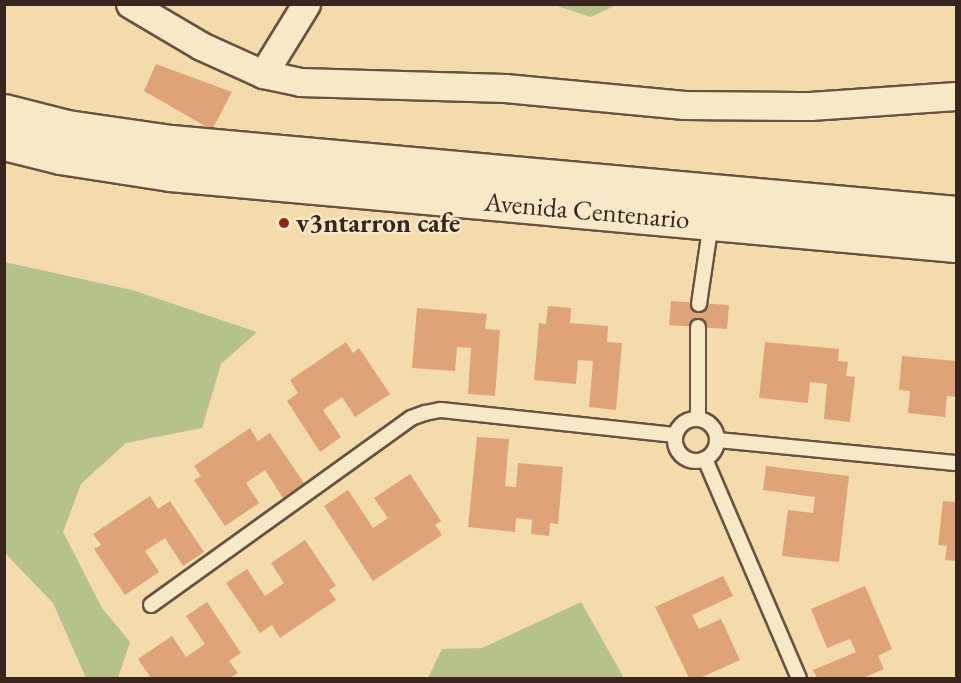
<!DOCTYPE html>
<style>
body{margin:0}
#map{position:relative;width:961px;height:683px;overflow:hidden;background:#f3dbab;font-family:"EB Garamond",serif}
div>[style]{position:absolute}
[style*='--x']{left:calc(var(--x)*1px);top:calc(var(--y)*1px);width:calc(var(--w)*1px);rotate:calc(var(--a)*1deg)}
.green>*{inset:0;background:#b7c18c}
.building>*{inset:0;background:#dfa379}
.roads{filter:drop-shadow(2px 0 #685241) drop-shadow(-2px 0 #685241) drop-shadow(0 2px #685241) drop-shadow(0 -2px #685241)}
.service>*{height:14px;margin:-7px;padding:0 7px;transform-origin:7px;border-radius:7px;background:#f7e8c8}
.service>.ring{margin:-7px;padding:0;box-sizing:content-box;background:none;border:14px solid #f7e8c8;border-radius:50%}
.minor>*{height:27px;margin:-13.5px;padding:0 13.5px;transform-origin:13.5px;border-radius:13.5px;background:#f7e8c8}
.secondary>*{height:33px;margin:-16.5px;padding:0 16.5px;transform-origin:16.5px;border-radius:16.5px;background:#f7e8c8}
.dots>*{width:16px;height:16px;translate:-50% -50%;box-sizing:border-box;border:3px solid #f7e8c8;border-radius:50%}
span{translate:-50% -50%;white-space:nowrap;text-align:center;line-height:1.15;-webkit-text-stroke:5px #f7e8c8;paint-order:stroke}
.street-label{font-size:27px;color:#39251e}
.poi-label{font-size:27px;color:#39251e;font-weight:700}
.left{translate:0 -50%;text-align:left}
.frame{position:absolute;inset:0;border:6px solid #39251e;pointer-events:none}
</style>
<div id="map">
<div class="green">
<div style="clip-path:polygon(554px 5px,616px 5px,591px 17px)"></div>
<div style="clip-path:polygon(4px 262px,132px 290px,257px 332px,221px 364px,202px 428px,126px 443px,81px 484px,63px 532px,102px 608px,130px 642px,118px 678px,86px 678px,53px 603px,5px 553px)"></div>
<div style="clip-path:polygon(581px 602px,624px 678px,428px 678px,442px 649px,482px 648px)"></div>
</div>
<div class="building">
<div style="clip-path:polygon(156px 64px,232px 92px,212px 130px,144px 91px)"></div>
<div style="clip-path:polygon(671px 301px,729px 305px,727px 329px,669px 325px)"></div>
<div style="clip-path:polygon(548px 306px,571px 308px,570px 323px,608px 326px,607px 342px,622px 343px,616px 410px,589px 407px,593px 361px,578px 360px,576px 384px,534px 380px,539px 323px,546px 324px)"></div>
<div style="clip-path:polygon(417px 308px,487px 314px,485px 329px,500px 330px,495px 396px,468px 394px,471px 348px,457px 347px,455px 371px,412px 368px)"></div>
<div style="clip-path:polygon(346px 342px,353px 353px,359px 348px,390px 394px,355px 417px,342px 397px,323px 410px,341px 437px,320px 452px,287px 401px,298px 393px,290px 380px)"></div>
<div style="clip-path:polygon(765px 342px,839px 349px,838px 361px,848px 362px,846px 376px,855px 377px,850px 422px,824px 419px,827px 384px,810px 382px,808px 403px,759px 398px)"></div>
<div style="clip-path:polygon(902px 356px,956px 361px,956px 397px,947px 396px,945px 417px,908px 413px,910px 391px,899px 390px)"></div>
<div style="clip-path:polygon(250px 428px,258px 441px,270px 433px,304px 483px,283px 498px,265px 470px,246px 483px,259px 503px,225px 526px,194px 480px,201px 476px,194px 466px)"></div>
<div style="clip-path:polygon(477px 437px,509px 439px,505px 486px,516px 487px,518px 463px,563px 467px,558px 524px,550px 523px,549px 536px,531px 534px,532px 520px,516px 518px,515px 532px,468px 527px)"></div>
<div style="clip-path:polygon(766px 466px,849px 476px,839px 562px,782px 556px,788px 510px,813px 513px,815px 497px,763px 490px)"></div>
<div style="clip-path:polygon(410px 474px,441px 521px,435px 525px,442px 535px,373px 581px,324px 506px,348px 490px,373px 528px,388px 518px,374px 498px)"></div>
<div style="clip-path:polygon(150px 496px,158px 509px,170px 501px,204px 552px,183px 566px,165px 538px,145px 551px,159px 572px,125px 595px,94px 549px,101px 545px,93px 534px)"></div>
<div style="clip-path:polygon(943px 501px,956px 502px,956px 561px,945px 560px,947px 546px,938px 545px)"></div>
<div style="clip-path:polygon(305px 540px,336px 586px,329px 590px,336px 600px,280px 638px,272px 625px,260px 633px,226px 583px,247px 569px,265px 596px,284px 583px,271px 563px)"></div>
<div style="clip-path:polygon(723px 576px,733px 596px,692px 615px,699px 629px,721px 619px,740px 660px,700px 678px,689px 678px,655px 607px)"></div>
<div style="clip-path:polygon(865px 586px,892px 649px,878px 656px,884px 669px,863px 678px,817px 678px,813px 670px,856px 652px,850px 639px,827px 648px,811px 609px)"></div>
<div style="clip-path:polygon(207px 602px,241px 653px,229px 661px,238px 673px,230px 678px,151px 678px,138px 659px,172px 636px,186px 657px,205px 644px,186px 616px)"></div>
</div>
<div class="roads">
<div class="service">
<div style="--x:699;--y:304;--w:82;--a:-81.6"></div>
<div style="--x:698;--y:327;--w:91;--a:90"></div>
<div class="ring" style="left:675px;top:419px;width:28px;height:28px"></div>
<div style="--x:717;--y:440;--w:240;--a:5.5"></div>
<div style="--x:705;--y:459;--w:238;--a:66.8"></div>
<div style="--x:151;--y:605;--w:320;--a:-35.7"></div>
<div style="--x:411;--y:418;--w:15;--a:-20"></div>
<div style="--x:425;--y:413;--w:16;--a:-11"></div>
<div style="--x:441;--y:410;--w:235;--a:6.1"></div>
</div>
<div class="minor">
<div style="--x:130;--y:4;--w:82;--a:30.6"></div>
<div style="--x:201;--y:46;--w:68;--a:24.3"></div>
<div style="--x:263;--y:74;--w:38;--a:12"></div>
<div style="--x:300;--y:82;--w:205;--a:1.7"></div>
<div style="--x:505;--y:88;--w:180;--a:5.4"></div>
<div style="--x:684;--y:105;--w:126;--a:0.5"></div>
<div style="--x:810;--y:106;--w:146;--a:-3.9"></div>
<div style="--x:263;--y:74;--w:82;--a:-58.4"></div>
</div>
<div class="secondary">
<div style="--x:4;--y:111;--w:65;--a:14.3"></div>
<div style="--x:67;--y:127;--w:105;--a:8.2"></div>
<div style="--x:171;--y:142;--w:788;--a:5.17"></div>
<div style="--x:4;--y:143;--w:58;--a:14"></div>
<div style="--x:60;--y:157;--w:111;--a:8.8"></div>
<div style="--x:170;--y:174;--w:789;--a:5.16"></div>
</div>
</div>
<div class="dots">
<div style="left:284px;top:223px;background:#8f2418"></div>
</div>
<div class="street-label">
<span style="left:587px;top:210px;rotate:5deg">Avenida Centenario</span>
</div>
<div class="poi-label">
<span class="left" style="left:296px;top:223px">v3ntarron cafe</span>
</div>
<div class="frame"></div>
</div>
